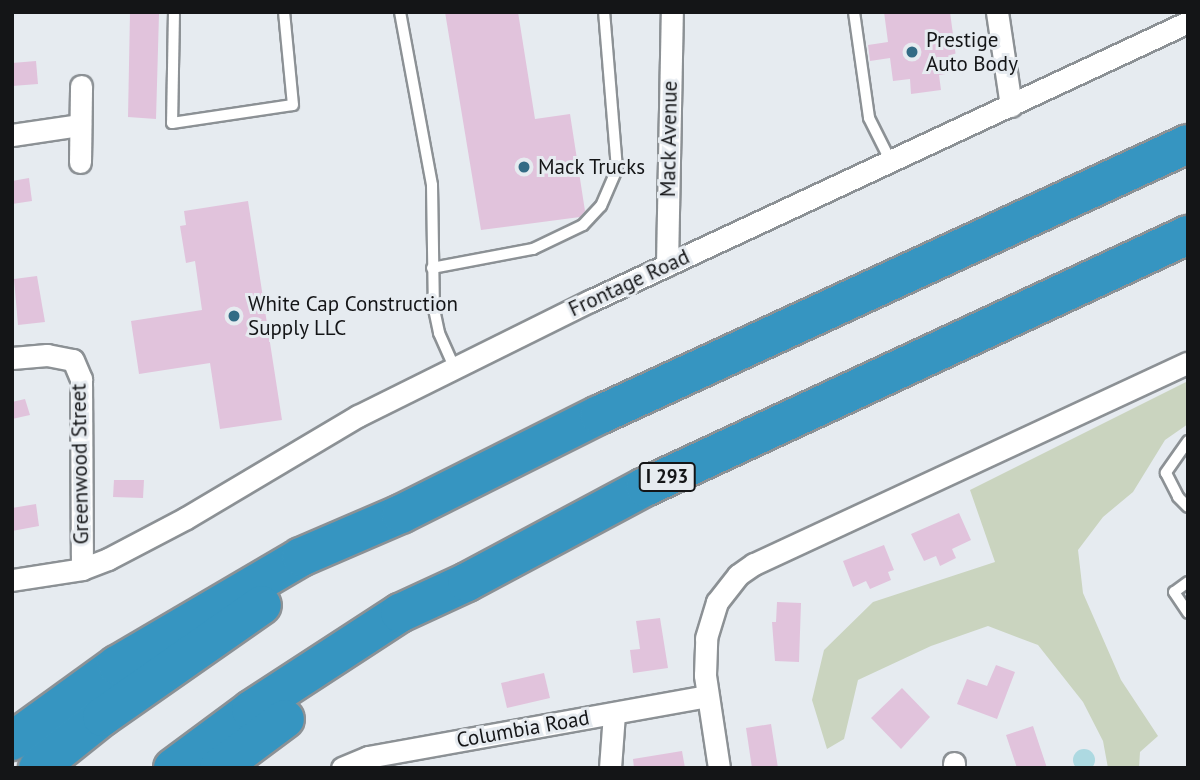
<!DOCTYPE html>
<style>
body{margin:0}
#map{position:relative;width:1200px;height:780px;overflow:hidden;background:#e6ebf0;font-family:"PT Sans",sans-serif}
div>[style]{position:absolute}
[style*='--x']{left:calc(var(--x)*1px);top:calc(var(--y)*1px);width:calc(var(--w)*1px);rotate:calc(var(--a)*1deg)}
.green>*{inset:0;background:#cad4bf}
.water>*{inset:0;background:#add9e1}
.round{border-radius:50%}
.building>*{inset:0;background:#e1c3dc}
.roads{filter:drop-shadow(2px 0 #8c9195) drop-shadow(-2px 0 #8c9195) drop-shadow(0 2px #8c9195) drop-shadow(0 -2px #8c9195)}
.lane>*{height:10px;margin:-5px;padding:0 5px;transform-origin:5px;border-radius:5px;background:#fff}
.street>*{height:21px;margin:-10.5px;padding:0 10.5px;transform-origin:10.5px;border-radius:10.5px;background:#fff}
.highway>*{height:38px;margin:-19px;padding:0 19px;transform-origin:19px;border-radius:19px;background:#3695c1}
.dots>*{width:19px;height:19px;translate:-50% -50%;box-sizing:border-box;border:4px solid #e6ebf0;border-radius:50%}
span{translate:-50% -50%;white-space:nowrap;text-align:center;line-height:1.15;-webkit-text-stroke:6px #e6ebf0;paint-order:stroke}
.shield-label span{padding:2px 5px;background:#e6ebf0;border:2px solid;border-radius:5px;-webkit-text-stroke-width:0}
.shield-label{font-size:19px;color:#141517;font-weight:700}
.poi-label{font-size:21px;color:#141517}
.left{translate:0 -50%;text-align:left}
.street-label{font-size:21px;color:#141517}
.frame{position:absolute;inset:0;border:14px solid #141517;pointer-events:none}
</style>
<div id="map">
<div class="green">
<div style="clip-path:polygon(1188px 381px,1188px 424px,1165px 440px,1133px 492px,1103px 517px,1078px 550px,1083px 593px,1121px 680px,1158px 736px,1140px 752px,1139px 768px,1108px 768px,1103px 741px,1083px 702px,1038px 645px,988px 626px,931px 646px,858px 680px,844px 739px,827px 749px,812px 700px,824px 650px,873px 602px,995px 562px,970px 490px)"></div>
</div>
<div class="water">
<div class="round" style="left:1073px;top:749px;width:22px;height:22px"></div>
</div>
<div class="building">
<div style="clip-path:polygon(130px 12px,159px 14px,156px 119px,128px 117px)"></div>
<div style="clip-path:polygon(445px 12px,518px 12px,535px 119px,570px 114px,585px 211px,580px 217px,481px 230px)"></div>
<div style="clip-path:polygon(884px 12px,950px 12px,958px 72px,939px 75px,941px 90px,911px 94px,910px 79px,893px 81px,890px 58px,870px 61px,868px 45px,888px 42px)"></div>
<div style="clip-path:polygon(36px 61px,38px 84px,12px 86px,12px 63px)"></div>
<div style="clip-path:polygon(29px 178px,32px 201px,12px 204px,12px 181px)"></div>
<div style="clip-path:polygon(248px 201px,282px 420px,220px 429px,210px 363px,139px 374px,131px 321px,202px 310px,195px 261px,186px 263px,180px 226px,186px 225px,184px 211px)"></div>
<div style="clip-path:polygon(37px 276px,45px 322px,18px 325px,14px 279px)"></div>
<div style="clip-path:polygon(25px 399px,30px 415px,12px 419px,12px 402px)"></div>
<div style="clip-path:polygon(114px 480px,144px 480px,143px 498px,113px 497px)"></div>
<div style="clip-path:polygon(36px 504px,39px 526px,12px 531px,12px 508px)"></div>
<div style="clip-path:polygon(959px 513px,971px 540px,952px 549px,956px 558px,940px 566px,936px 556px,924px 561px,911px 534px)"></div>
<div style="clip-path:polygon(884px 545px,894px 570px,888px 572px,891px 580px,870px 589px,866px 581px,853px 587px,843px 561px)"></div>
<div style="clip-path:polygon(777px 602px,801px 603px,799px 662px,775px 661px,772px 622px,776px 622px)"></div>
<div style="clip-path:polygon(660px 618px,668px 668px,633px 673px,630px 650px,640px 649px,636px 621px)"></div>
<div style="clip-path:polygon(996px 665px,1015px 672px,997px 719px,957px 704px,967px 679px,987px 686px)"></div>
<div style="clip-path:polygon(544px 673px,550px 698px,507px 708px,501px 683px)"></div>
<div style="clip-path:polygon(902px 688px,930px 717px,901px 749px,871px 718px)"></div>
<div style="clip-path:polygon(771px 724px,778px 768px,752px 768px,746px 728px)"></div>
<div style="clip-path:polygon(1033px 726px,1047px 768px,1017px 768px,1006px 735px)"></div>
<div style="clip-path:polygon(682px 751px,685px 768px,634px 768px,633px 759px)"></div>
</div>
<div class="roads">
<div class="lane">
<div style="--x:174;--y:12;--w:111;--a:91"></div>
<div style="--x:172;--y:123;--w:122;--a:-8.5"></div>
<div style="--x:293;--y:105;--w:93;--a:-95.5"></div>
<div style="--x:400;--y:12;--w:176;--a:79.5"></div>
<div style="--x:432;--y:185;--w:124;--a:89.1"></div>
<div style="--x:434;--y:309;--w:25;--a:78"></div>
<div style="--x:439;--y:333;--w:39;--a:66"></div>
<div style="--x:854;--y:12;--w:107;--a:81.9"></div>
<div style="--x:869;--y:118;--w:49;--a:63.4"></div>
<div style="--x:432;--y:268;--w:103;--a:-10.7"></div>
<div style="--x:533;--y:249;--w:55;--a:-25.6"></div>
<div style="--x:583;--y:225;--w:26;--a:-47"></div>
<div style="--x:601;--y:206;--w:40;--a:-66.6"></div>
<div style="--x:617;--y:169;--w:158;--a:-94.7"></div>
<div style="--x:1188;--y:441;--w:39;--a:125"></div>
<div style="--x:1166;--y:473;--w:27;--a:63"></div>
<div style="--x:1178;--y:497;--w:14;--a:45"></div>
<div style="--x:1188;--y:582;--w:17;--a:144"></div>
<div style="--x:1174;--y:592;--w:25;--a:56"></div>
</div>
<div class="street">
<div style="--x:997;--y:12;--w:95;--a:81.5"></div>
<div style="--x:12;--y:135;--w:69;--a:-8.4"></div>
<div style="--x:80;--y:162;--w:76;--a:-89.2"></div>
<div style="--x:667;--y:265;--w:253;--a:-88.9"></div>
<div style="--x:12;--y:358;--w:35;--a:-5"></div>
<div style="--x:47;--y:355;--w:26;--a:11"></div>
<div style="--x:73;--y:360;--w:21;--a:67"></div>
<div style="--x:81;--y:379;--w:190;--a:89.7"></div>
<div style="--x:12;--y:580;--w:71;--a:-8.9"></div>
<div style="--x:82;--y:569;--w:28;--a:-21"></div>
<div style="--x:108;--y:559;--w:88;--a:-27.7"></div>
<div style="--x:186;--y:518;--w:200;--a:-30.7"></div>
<div style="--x:358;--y:416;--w:259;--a:-26.4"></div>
<div style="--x:590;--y:301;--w:660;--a:-25.01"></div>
<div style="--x:954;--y:763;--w:5;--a:90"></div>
<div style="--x:342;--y:768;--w:28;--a:-23"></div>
<div style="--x:368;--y:757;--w:344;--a:-10.2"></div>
<div style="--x:610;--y:768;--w:55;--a:-85.8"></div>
<div style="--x:719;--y:768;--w:94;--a:-98.6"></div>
<div style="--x:705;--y:675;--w:37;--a:-88"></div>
<div style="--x:706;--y:638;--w:38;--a:-73"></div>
<div style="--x:717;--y:602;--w:34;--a:-52"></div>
<div style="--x:738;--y:575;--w:19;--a:-35"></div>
<div style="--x:754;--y:564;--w:478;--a:-24.9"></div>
</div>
<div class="highway">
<div style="--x:12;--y:741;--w:130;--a:-35.9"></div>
<div style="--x:117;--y:665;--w:213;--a:-30.4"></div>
<div style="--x:301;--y:557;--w:109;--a:-23.3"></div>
<div style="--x:401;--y:514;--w:221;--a:-26.6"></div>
<div style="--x:599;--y:415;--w:648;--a:-24.71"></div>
<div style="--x:38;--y:768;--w:82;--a:-38.6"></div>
<div style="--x:102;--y:717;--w:195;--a:-35"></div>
<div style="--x:173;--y:768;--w:97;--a:-36.6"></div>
<div style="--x:251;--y:710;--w:178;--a:-33.1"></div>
<div style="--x:400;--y:613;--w:74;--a:-24.8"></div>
<div style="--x:467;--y:582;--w:202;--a:-28.1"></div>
<div style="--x:645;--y:487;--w:599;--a:-24.9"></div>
<div style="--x:219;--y:768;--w:82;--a:-36.6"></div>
</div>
</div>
<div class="dots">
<div style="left:912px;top:52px;background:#336b85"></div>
<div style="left:524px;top:167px;background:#336b85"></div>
<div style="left:234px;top:316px;background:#336b85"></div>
</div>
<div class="shield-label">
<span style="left:667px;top:477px">I 293</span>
</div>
<div class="poi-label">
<span class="left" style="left:926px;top:52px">Prestige<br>Auto Body</span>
<span class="left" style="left:538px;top:167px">Mack Trucks</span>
<span class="left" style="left:248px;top:316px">White Cap Construction<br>Supply LLC</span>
</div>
<div class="street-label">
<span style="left:669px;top:139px;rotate:-89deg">Mack Avenue</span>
<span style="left:629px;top:283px;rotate:-25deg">Frontage Road</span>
<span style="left:80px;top:464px;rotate:-91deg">Greenwood Street</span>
<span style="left:523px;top:729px;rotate:-10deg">Columbia Road</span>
</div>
<div class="frame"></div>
</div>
